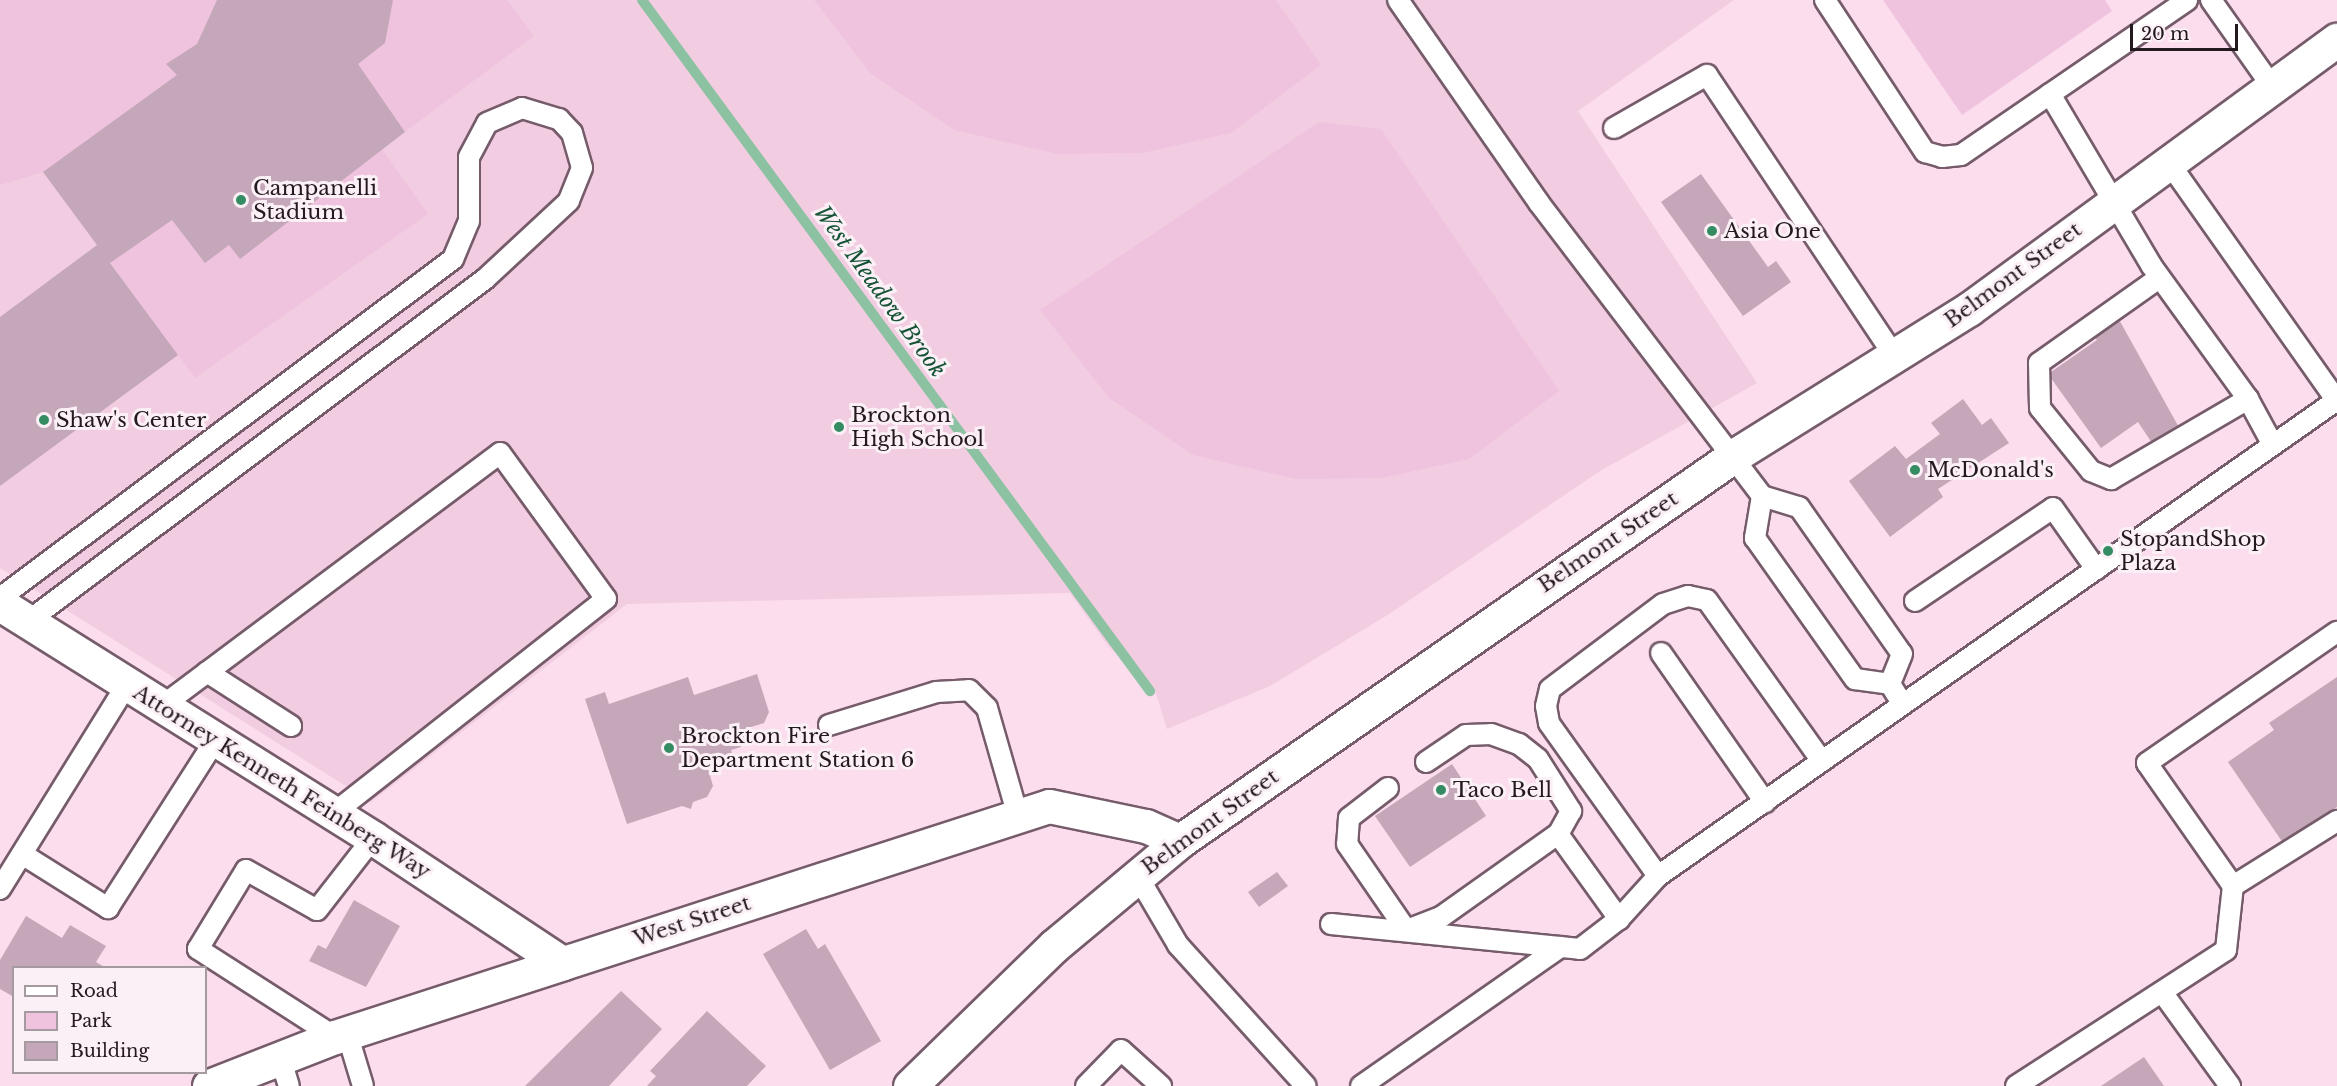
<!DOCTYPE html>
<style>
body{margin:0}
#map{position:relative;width:2337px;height:1086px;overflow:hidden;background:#fbddee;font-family:"Libre Baskerville",serif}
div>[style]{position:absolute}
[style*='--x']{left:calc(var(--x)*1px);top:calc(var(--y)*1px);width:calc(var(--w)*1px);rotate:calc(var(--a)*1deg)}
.built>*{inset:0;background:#f2cde2}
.green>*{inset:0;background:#efc3dd}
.stream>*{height:10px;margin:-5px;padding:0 5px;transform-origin:5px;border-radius:5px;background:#8cc1a2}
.building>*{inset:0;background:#c4a7b8}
.roads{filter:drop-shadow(2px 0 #765c6b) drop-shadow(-2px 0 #765c6b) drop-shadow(0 2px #765c6b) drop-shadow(0 -2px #765c6b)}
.lane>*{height:20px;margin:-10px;padding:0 10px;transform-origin:10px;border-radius:10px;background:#fff}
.street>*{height:33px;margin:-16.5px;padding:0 16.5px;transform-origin:16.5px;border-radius:16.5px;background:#fff}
.secondary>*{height:33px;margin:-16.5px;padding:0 16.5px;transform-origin:16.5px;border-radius:16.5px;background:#fff}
.dots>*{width:16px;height:16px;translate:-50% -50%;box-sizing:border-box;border:3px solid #fcf0f7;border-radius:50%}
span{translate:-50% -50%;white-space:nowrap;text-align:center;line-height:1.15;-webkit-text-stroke:6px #fcf0f7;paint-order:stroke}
.poi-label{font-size:21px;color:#24191f}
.left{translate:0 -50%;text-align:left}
.street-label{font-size:21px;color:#24191f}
.water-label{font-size:22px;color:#155437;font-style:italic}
.legend{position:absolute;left:12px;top:966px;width:195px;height:108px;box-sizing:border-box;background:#fcf0f7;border:2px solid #a69aa1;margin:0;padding:8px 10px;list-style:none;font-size:18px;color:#24191f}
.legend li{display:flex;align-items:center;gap:12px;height:30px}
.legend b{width:30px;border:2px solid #a69aa1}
.scale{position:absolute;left:2130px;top:24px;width:108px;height:27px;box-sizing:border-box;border:3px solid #24191f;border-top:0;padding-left:8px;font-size:18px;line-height:21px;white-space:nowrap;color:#24191f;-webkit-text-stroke:4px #fcf0f7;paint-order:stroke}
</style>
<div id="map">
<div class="built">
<div style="clip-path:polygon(0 0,1734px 0,1578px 111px,1757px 383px,1600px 471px,1386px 616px,1270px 686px,1167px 729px,1155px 690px,1108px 646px,1070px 593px,627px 604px,371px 802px,0 568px)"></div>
</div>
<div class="green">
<div style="clip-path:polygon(0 0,507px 0,534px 36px,382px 149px,428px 214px,195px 378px,43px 172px,0 185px)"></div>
<div style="clip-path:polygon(814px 0,1276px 0,1321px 65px,1231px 133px,1143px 153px,1057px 154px,954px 130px,870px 73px)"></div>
<div style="clip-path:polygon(1883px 0,2105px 0,2112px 11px,1962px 115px)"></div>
<div style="clip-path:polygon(1319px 122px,1381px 129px,1559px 391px,1469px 459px,1382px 478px,1296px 479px,1193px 455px,1109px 398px,1040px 310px)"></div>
</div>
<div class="stream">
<div style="--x:642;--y:0;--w:858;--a:53.68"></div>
</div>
<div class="building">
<div style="clip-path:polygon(217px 0,393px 0,385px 43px,358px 64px,405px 132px,240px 259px,229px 245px,205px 263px,172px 220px,110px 263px,178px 355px,0 486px,0 317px,97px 245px,43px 172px,177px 75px,166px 64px,197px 44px)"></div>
<div style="clip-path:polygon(1701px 174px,1768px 267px,1776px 261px,1791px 282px,1743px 316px,1661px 202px)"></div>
<div style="clip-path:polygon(2117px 316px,2181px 431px,2156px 449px,2138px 422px,2101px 448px,2048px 374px,2097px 340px,2092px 334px)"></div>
<div style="clip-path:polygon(1963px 399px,1982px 425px,1991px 418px,2009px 443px,1938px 489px,1943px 497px,1890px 537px,1849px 481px,1895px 446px,1906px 459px,1940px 434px,1931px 423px)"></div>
<div style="clip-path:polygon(757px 674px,769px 712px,764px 723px,751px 727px,753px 735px,739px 738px,741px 747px,731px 750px,733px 757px,707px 765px,713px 786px,707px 797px,693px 802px,691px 809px,682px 806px,627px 824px,585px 699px,605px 692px,609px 704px,688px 677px,694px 695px)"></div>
<div style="clip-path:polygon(2337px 677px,2337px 807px,2283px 843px,2228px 762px,2274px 730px,2269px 723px)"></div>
<div style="clip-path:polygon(1452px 764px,1486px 816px,1410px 867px,1375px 816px)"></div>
<div style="clip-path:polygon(1277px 872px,1288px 886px,1259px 907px,1248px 892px)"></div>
<div style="clip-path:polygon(354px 900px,400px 926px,366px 987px,309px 961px,318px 945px,326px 949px)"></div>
<div style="clip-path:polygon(26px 916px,62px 938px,70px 925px,106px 946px,96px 962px,106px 968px,14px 968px,14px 997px,0 989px,0 960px)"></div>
<div style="clip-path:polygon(806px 929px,818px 949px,825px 944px,881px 1041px,830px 1070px,763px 954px)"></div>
<div style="clip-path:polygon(621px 991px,662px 1029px,609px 1086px,525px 1086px)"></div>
<div style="clip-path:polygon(707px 1011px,766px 1066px,747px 1086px,647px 1086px,656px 1076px,650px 1071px)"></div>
<div style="clip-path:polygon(2144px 1057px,2164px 1086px,2101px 1086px)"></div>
</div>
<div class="roads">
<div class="lane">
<div style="--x:1398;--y:0;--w:247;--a:55.2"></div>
<div style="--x:1539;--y:203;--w:368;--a:52.7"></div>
<div style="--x:1762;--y:496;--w:39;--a:17"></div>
<div style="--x:1799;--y:507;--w:179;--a:55"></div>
<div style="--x:1902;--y:654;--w:32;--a:112"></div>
<div style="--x:1825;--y:0;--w:182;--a:56.7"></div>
<div style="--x:1925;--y:152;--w:18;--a:16"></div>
<div style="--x:1942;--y:157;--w:19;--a:-6"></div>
<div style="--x:1961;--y:155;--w:274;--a:-34.4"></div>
<div style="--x:2211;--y:0;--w:104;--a:54.8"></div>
<div style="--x:2050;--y:94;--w:199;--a:59.4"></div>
<div style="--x:2151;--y:265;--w:165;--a:54.1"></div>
<div style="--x:2248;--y:399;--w:52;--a:61.5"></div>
<div style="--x:1614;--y:128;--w:107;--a:-29.7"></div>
<div style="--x:1707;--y:75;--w:339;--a:56.3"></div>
<div style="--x:2167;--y:160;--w:295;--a:54.8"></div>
<div style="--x:2159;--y:278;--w:147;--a:144.7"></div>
<div style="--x:2039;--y:363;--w:45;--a:88.7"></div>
<div style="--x:2040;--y:408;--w:81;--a:51"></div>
<div style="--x:2091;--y:471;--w:22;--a:22"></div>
<div style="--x:2111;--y:479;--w:159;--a:-30.3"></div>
<div style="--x:1762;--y:496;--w:43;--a:99.5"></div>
<div style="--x:1755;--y:538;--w:173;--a:54.7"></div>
<div style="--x:1855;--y:679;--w:35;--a:8"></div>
<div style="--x:1890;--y:684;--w:13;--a:58"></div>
<div style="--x:0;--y:598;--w:566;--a:-36.81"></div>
<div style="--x:453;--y:259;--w:41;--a:-67.2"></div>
<div style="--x:469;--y:221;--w:64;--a:-90"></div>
<div style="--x:469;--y:157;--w:38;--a:-62"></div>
<div style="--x:487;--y:123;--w:38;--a:-23"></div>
<div style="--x:522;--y:108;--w:39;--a:17"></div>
<div style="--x:559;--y:119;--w:19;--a:47"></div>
<div style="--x:572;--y:133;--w:36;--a:74"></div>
<div style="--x:582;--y:168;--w:35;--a:112"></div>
<div style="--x:569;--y:201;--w:115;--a:137.1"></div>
<div style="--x:485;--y:279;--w:572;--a:143.17"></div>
<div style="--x:1915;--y:601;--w:166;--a:-34"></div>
<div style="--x:2053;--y:508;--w:75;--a:54.8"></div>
<div style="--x:1661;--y:653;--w:182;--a:55.1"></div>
<div style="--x:207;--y:672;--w:100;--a:32.7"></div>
<div style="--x:162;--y:706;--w:422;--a:-36.8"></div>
<div style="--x:500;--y:453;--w:180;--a:54"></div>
<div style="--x:606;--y:599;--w:346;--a:141.8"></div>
<div style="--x:829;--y:725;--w:112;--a:-17.1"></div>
<div style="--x:936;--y:692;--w:33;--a:-3"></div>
<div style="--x:969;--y:690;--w:25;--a:45"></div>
<div style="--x:987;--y:708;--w:112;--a:74"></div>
<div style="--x:1426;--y:762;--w:48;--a:-34"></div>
<div style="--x:1466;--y:735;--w:25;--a:-2"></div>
<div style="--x:1491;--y:734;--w:30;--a:20"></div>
<div style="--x:1519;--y:744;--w:24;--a:38"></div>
<div style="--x:1538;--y:759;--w:62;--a:57.6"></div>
<div style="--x:1571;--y:811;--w:26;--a:119"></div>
<div style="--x:1388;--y:788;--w:49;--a:142.4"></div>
<div style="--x:1349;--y:818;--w:26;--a:94"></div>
<div style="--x:1347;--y:844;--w:104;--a:55.5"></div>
<div style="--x:22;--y:854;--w:102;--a:32.1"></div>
<div style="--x:108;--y:908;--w:201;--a:-57.4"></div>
<div style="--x:1137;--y:875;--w:81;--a:59.6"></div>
<div style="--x:1178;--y:945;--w:190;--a:47.8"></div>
<div style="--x:1658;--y:876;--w:188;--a:-125.5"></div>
<div style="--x:1549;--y:723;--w:17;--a:-100"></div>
<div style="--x:1546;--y:706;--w:17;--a:-77"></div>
<div style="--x:1550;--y:689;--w:141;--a:-37"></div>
<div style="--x:1663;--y:604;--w:26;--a:-18"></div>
<div style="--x:1688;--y:596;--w:19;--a:12"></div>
<div style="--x:1707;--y:600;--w:198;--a:54.5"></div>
<div style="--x:2233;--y:886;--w:150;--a:-125"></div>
<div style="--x:2147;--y:763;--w:231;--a:-34.6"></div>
<div style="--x:0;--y:889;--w:241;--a:-58.2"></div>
<div style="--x:1331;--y:924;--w:250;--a:5.7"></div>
<div style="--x:1580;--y:949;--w:49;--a:-37.6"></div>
<div style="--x:1619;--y:919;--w:58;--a:-47.8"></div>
<div style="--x:1658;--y:876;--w:829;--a:-35.03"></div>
<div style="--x:1412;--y:928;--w:31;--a:-21"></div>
<div style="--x:1441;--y:917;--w:143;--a:-35.4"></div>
<div style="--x:1558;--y:834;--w:105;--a:54.3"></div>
<div style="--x:2162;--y:992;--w:116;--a:54.1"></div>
<div style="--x:347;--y:1033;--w:55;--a:73.2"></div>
<div style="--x:335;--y:1037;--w:163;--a:-147.3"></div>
<div style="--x:198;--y:949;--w:92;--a:-58.7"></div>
<div style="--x:246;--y:870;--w:81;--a:29.4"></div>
<div style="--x:317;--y:910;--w:91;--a:-52.1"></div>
<div style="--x:280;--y:1057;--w:30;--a:73"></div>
<div style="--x:1086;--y:1086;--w:50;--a:-45.8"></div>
<div style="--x:1121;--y:1050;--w:54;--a:42"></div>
<div style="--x:1361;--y:1086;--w:243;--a:-34.9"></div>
<div style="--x:2016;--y:1086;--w:250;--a:-32.9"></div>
<div style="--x:2226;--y:950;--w:64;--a:-83.8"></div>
<div style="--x:2233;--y:886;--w:123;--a:-32"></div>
</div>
<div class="street">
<div style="--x:0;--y:604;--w:440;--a:32.1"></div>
<div style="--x:373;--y:838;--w:227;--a:33.5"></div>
</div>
<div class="secondary">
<div style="--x:209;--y:1086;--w:135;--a:-21.3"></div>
<div style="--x:335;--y:1037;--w:750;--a:-17.93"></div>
<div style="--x:1049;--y:806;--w:99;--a:11.7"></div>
<div style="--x:1146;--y:826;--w:37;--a:24"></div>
<div style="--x:910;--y:1086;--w:201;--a:-44.2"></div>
<div style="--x:1054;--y:946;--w:164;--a:-39.8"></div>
<div style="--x:1180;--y:841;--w:672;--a:-34.82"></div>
<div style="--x:1732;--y:457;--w:279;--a:-32"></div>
<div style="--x:1969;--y:309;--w:456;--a:-36.2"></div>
</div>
</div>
<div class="dots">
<div style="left:241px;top:200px;background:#338c62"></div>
<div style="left:1712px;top:231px;background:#338c62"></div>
<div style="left:44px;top:420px;background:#338c62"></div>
<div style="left:839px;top:427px;background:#338c62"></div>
<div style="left:1915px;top:470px;background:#338c62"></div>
<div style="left:2108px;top:551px;background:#338c62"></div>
<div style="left:669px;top:748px;background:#338c62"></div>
<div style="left:1441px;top:790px;background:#338c62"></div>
</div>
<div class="poi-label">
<span class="left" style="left:253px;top:200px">Campanelli<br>Stadium</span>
<span class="left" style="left:1724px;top:231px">Asia One</span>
<span class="left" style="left:851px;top:427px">Brockton<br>High School</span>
<span class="left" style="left:56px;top:420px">Shaw's Center</span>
<span class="left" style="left:1927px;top:470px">McDonald's</span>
<span class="left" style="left:2120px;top:551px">StopandShop<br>Plaza</span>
<span class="left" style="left:681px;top:748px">Brockton Fire<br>Department Station 6</span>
<span class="left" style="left:1453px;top:790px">Taco Bell</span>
</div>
<div class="street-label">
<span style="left:2013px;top:275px;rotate:-36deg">Belmont Street</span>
<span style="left:1608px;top:542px;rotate:-34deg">Belmont Street</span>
<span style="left:282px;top:782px;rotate:32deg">Attorney Kenneth Feinberg Way</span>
<span style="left:1210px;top:822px;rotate:-36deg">Belmont Street</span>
<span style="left:692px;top:921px;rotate:-18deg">West Street</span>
</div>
<div class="water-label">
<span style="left:880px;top:291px;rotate:54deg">West Meadow Brook</span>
</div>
<ul class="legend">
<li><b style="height:8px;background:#fff"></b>Road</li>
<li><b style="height:16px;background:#efc3dd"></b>Park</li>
<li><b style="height:16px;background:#c4a7b8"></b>Building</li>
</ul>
<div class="scale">20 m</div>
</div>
